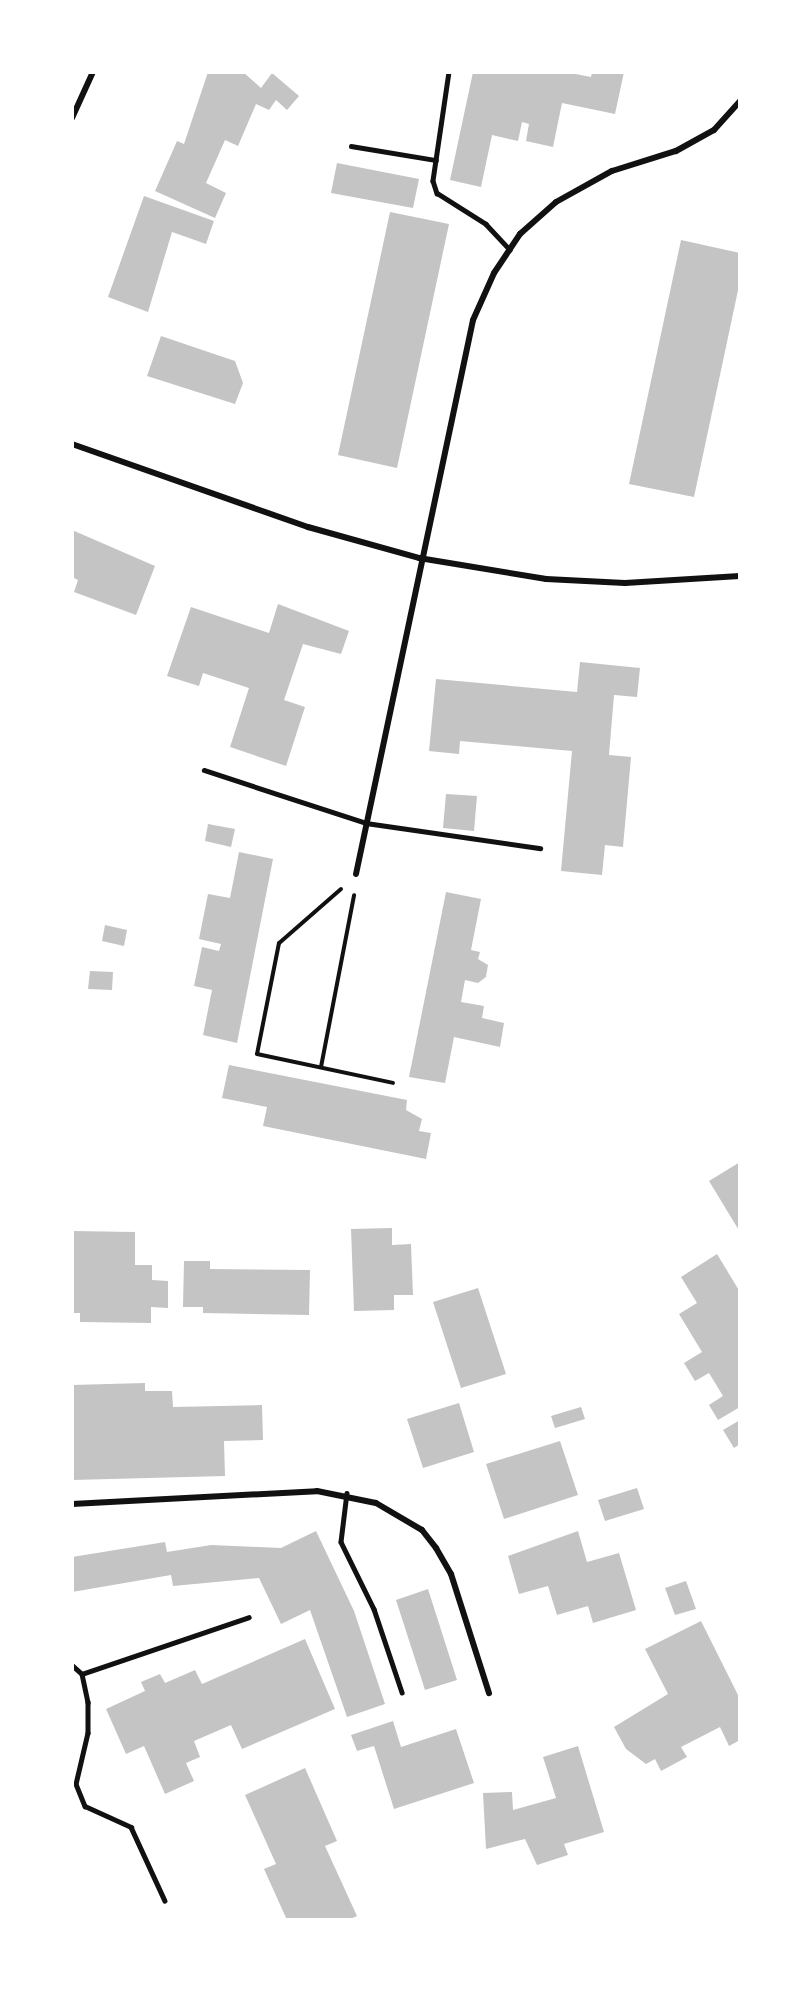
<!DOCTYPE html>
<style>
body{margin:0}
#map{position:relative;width:812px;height:1992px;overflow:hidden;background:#fff;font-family:"Roboto Serif",serif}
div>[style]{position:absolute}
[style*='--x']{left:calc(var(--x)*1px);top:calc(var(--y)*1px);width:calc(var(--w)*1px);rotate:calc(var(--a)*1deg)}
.building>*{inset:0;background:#c4c4c4}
.path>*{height:4px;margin:-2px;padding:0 2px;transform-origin:2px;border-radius:2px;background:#111}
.service>*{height:4.5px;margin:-2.25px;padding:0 2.25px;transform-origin:2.25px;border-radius:2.25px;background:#111}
.minor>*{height:6px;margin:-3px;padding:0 3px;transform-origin:3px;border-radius:3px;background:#111}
span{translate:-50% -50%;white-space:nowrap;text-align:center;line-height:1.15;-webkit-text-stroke:6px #fff;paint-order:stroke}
.frame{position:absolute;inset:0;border:74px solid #fff;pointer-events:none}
</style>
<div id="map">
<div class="building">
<div style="clip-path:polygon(208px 72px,243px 72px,261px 88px,272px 73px,299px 96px,287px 110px,276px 100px,269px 110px,256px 104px,238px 146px,225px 140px,206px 183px,226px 193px,215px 218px,155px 191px,177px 141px,184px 144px)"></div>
<div style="clip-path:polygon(473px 72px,565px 72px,591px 77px,592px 72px,624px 72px,615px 114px,562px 103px,553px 147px,526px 141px,529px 124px,522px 122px,518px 141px,492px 135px,481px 187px,450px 180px)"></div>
<div style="clip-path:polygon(337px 163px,419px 179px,413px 208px,331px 193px)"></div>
<div style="clip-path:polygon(144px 196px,214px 221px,206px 244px,172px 232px,148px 312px,108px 297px)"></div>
<div style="clip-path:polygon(390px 212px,449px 224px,397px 468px,338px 455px)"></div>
<div style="clip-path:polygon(681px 240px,740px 253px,740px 281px,694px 497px,629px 484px)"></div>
<div style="clip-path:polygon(161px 336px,235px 361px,243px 383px,235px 404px,147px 376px)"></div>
<div style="clip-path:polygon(72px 530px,155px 566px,136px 615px,74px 592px,78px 580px,72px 577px)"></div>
<div style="clip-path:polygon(278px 604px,349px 631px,341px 654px,303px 644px,284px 700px,305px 707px,286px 766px,230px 747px,249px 688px,203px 673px,199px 686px,167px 676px,191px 607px,269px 633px)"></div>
<div style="clip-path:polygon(580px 662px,640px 668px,637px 697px,614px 695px,609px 755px,631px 757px,623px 847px,605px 845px,602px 875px,561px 871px,572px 751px,460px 741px,459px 754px,429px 751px,436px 679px,577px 692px)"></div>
<div style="clip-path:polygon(446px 794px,477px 796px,474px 831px,443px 828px)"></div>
<div style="clip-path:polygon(208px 824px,235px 829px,231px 847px,205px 841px)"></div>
<div style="clip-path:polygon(239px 852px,273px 859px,237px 1043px,203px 1035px,212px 990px,194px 986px,202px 947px,219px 951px,221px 944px,199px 939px,208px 894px,230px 898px)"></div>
<div style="clip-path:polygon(446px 892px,481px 899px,471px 950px,480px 952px,478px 959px,488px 965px,486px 977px,478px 983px,465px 980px,461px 1002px,484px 1006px,482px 1018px,504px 1023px,500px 1047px,454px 1037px,445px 1083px,409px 1077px)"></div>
<div style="clip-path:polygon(105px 925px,127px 930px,124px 946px,102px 941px)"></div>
<div style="clip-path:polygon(90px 971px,113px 972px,112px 990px,88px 989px)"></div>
<div style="clip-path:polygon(229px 1065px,407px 1100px,406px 1110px,422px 1119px,419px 1131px,431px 1133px,426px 1159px,263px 1126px,267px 1107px,222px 1098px)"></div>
<div style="clip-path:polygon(740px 1162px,740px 1232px,709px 1181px)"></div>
<div style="clip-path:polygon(392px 1228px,392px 1245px,411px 1244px,413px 1295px,394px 1295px,394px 1310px,354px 1311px,351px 1229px)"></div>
<div style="clip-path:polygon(72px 1231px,135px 1232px,135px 1265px,152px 1265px,152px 1280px,168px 1281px,168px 1308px,151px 1307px,151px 1323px,80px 1322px,80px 1313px,72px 1313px)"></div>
<div style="clip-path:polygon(717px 1254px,740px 1292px,740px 1407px,718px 1420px,709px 1405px,723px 1396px,709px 1373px,695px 1381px,684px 1363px,702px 1352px,679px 1314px,697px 1303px,681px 1277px)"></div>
<div style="clip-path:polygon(184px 1261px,210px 1261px,210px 1269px,310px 1270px,309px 1315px,203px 1313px,203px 1307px,183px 1307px)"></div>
<div style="clip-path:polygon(478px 1288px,506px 1374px,461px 1388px,433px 1302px)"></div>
<div style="clip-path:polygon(145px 1383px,145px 1391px,172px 1391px,173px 1407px,262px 1405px,263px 1440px,224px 1441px,225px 1476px,72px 1480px,72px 1385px)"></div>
<div style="clip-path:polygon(459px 1403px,474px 1452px,423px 1468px,407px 1419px)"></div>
<div style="clip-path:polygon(581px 1407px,585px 1419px,555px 1428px,551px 1416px)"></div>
<div style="clip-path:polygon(740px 1420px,740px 1444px,734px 1448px,723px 1430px)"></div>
<div style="clip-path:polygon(560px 1441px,578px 1495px,504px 1519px,486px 1464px)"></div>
<div style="clip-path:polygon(637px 1488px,644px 1509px,605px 1521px,598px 1500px)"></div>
<div style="clip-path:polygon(316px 1531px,354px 1611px,385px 1704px,347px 1717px,310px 1610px,281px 1624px,259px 1578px,173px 1586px,171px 1575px,72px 1592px,72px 1557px,165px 1542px,167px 1552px,211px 1545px,281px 1548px)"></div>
<div style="clip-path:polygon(578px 1531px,587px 1562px,619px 1553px,636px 1610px,593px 1623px,588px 1606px,557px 1615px,548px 1586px,519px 1594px,508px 1556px)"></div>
<div style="clip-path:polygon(686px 1581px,696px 1609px,675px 1615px,665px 1588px)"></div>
<div style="clip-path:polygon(428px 1589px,457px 1680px,425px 1690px,396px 1600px)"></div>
<div style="clip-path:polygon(701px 1621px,740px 1699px,740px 1740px,729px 1746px,720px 1727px,681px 1747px,687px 1757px,661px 1771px,655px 1759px,646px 1764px,626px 1749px,614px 1727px,668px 1694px,645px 1649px)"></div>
<div style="clip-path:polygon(305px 1639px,335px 1709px,242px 1749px,231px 1725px,194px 1741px,200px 1757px,186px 1763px,194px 1781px,165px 1794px,144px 1746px,126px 1754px,106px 1709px,145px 1691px,141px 1682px,160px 1674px,165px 1683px,195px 1670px,202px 1684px)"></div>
<div style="clip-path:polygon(393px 1721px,401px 1747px,456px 1729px,474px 1783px,394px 1809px,374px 1746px,357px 1751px,351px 1735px)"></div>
<div style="clip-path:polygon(578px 1746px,604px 1832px,564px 1844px,568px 1855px,537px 1865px,525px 1839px,486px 1849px,483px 1793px,512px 1792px,513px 1810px,556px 1798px,543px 1757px)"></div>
<div style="clip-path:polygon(305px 1768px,337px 1841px,325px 1846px,357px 1916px,348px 1920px,287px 1920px,264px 1869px,276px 1864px,245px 1795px)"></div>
</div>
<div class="path">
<div style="--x:341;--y:889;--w:82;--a:138.9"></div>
<div style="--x:279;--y:943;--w:113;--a:101.2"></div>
<div style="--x:257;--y:1054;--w:139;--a:12"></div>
<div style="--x:321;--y:1067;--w:175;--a:-79.1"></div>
</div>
<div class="service">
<div style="--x:449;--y:72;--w:110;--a:98.4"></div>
<div style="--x:433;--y:181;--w:13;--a:72"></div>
<div style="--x:437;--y:193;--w:58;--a:32.3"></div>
<div style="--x:486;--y:224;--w:35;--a:47"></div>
<div style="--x:351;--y:146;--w:86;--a:9.4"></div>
<div style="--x:204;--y:770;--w:170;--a:18.1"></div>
<div style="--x:366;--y:823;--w:176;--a:8.2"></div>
<div style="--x:347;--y:1493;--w:49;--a:97"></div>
<div style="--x:341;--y:1542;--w:75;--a:63.8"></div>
<div style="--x:374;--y:1609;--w:88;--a:71.4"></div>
<div style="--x:72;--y:1665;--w:13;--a:42"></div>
<div style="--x:82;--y:1674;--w:29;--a:78"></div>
<div style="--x:88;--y:1702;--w:31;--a:90"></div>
<div style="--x:88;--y:1733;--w:52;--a:103.2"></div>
<div style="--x:76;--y:1784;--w:24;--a:68"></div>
<div style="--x:85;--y:1806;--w:51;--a:24.5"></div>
<div style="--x:131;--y:1827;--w:81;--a:65.3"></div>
<div style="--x:82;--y:1674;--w:176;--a:-18.8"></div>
</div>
<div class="minor">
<div style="--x:72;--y:118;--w:51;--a:-65.5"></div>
<div style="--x:72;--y:444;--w:250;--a:19.4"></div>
<div style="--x:308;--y:527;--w:115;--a:15.6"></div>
<div style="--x:419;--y:558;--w:129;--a:9.4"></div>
<div style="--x:546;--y:579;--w:79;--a:2.9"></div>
<div style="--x:625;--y:583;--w:115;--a:-3.5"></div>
<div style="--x:356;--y:874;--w:566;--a:-78.07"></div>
<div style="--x:473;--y:320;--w:51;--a:-65.9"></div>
<div style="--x:494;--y:273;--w:47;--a:-56.3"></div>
<div style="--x:520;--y:234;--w:48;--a:-41.6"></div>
<div style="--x:556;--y:202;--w:64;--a:-29"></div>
<div style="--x:612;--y:171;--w:67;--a:-17.4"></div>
<div style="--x:676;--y:151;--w:43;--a:-28.9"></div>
<div style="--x:714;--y:130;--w:39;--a:-48"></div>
<div style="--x:72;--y:1504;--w:245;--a:-3"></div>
<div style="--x:317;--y:1491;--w:60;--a:11.5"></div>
<div style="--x:376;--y:1503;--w:53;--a:30.4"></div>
<div style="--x:422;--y:1530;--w:23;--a:52"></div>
<div style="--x:436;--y:1548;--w:30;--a:60"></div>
<div style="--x:451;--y:1574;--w:125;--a:72.3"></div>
</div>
<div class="frame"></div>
</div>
